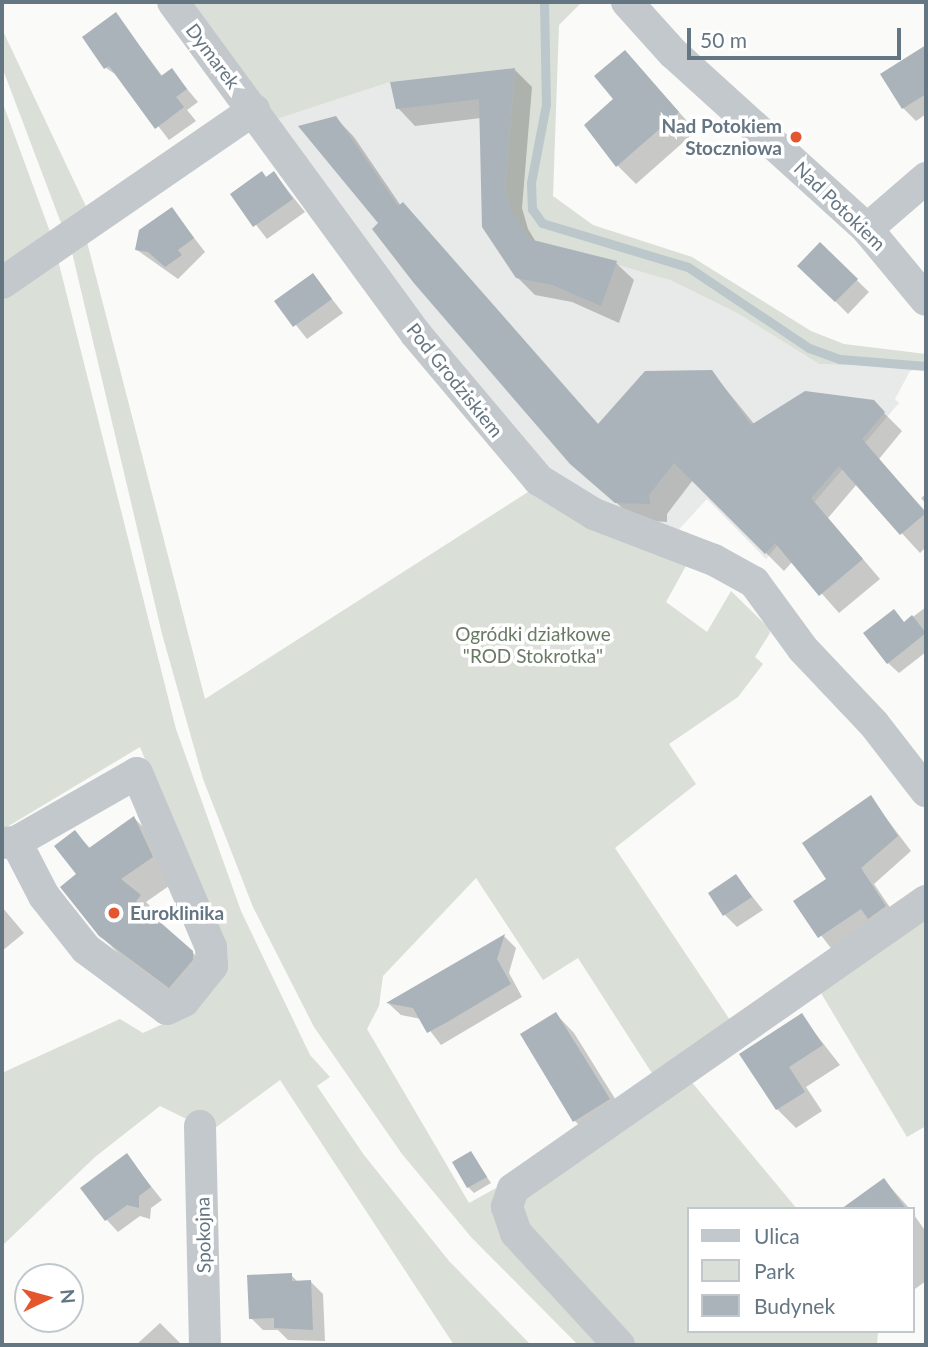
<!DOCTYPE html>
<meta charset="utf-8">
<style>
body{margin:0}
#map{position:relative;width:928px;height:1347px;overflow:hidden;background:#fafaf8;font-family:Lato,sans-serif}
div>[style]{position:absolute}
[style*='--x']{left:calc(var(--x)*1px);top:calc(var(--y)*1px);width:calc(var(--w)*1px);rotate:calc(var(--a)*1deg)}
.built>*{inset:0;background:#e8e9e9}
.green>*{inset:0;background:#dadfd7}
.shadow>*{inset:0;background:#0003}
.stream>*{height:9px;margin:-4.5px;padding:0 4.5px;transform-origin:4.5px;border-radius:4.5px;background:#bbc7cb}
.building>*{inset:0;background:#aab3b9}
.minor>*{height:32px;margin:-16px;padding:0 16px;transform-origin:16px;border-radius:16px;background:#c3c8cc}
.dots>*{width:19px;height:19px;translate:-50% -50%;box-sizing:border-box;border:4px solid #fff;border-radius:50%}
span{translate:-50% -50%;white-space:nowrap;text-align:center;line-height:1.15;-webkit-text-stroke:7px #fff;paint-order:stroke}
.street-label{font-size:19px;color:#657683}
.poi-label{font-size:19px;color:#657683;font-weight:700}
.right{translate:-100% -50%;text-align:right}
.left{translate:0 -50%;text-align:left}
.park-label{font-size:19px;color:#687a64}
.frame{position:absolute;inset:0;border:4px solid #657683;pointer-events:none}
.legend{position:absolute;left:687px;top:1207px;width:228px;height:126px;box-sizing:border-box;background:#fff;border:2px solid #c1c8cd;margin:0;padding:9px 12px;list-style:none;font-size:21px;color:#657683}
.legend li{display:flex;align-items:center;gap:14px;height:35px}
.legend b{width:35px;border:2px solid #c1c8cd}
.north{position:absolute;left:14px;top:1263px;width:70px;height:70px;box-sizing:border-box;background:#fff;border:2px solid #c1c8cd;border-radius:50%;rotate:85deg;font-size:19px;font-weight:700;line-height:28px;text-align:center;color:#657683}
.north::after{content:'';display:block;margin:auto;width:24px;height:32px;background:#e4572e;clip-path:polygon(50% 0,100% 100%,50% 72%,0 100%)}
.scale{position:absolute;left:687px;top:28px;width:214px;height:32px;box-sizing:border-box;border:4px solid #657683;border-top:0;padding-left:9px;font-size:21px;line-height:24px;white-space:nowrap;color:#657683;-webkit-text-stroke:5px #fff;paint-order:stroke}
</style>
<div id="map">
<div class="built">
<div style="clip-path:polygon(515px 68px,505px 189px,617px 261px,670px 280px,737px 313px,819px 364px,922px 368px,910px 371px,895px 399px,899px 403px,766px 559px,707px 499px,671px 538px,557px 478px,489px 406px,271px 121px,390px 82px)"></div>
</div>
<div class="green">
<div style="clip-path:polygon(183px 2px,582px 2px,559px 25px,553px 196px,593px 225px,692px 257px,811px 331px,844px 344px,926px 354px,922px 368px,819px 364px,737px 313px,670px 280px,529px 239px,511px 210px,505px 189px,515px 68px,390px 82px,271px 121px)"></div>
<div style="clip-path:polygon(2px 29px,90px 215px,64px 231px,2px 67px)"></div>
<div style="clip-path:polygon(2px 101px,53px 240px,2px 275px)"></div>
<div style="clip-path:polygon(86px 238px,205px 699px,528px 492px,687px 564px,666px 602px,707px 632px,731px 591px,769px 628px,770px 633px,755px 657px,763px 664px,738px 697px,669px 744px,696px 784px,615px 848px,732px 1023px,655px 1078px,578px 958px,543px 980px,476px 878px,383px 976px,379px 1006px,367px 1029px,469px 1203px,496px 1188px,497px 1208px,612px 1345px,578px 1345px,471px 1237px,402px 1154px,314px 1027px,253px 907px,203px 779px,162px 634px,71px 248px)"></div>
<div style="clip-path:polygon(58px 260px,176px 729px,241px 911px,310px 1055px,330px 1077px,317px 1086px,364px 1155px,449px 1261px,531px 1345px,454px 1345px,280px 1080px,211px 1131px,160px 1106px,95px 1157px,2px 1246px,2px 1073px,120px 1019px,143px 1033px,189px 1012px,215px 988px,224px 956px,140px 747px,2px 830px,2px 291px)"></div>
<div style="clip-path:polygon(926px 910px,926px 1126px,907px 1137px,815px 983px)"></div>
<div style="clip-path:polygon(685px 1074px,797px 1209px,688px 1209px,688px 1331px,878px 1331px,877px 1345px,625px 1345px,529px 1238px,519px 1191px)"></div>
</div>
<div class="shadow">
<div style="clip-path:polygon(116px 15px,163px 77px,172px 71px,198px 102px,187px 110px,196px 121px,169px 140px,121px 78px,106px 68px)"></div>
<div style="clip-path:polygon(921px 50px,926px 55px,926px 114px,916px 121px,903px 108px)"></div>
<div style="clip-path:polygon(625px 52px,696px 131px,636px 184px,617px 165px,616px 99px)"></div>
<div style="clip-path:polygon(515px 70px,532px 87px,522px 208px,528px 229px,536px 242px,616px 263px,634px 280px,619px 323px,572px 302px,535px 295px,517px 277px,481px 118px,415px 126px,398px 108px)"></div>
<div style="clip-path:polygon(336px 118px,354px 137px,401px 206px,599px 425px,711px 371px,755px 425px,873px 402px,902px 431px,879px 459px,926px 512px,926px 547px,920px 553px,857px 484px,828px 518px,880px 579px,839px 613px,793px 561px,784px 571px,693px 480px,667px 514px,667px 522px,636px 520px,571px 463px,381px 223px)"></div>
<div style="clip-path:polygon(274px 173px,305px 212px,267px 239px,232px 194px)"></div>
<div style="clip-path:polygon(172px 209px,205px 252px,178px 279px,137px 250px)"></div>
<div style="clip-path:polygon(821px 245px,869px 292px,848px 314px,800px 266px)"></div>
<div style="clip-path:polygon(313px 275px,343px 313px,307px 339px,277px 301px)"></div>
<div style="clip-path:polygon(926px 494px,926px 504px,921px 498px)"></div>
<div style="clip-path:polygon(926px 607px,926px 652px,899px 673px,888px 663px,905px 623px)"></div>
<div style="clip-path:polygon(871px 798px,911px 851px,874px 884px,900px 922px,834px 952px,795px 902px,828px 879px)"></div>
<div style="clip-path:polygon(134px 818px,158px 842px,176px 881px,146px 902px,164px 920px,161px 924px,214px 972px,194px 1011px,125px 960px,100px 935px,78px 874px,74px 832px,91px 849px)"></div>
<div style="clip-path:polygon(736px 876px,763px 910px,737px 927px,725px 915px)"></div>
<div style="clip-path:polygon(2px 907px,24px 933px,2px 951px)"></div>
<div style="clip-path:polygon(504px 936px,516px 948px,509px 973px,522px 997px,441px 1045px,421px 1019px,401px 1015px,389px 1004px)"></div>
<div style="clip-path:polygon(556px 1014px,574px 1033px,627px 1118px,593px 1139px,575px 1121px)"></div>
<div style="clip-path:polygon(801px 1015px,840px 1065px,806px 1087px,822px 1111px,796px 1128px,777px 1109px,742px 1054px)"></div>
<div style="clip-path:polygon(471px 1153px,491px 1183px,474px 1193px,468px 1187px)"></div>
<div style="clip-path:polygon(127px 1156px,162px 1200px,151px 1208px,150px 1219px,140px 1216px,118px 1232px,106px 1219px)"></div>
<div style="clip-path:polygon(884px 1180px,910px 1209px,844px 1209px)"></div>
<div style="clip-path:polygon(912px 1212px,926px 1232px,926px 1281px,912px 1291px)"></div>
<div style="clip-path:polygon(291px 1275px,298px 1282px,311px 1282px,323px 1294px,325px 1341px,288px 1340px,278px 1330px,263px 1330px,251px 1318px)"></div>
<div style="clip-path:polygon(160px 1323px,182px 1345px,136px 1345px)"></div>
</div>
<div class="stream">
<div style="--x:544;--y:2;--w:102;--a:88.9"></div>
<div style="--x:546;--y:104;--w:80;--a:100.8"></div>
<div style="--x:531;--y:183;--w:26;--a:88"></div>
<div style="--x:532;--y:209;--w:17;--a:54"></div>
<div style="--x:542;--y:223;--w:152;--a:16.8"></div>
<div style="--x:688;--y:267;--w:146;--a:33.8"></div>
<div style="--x:809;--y:348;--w:33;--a:20"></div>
<div style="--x:840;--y:359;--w:86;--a:4.7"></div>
</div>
<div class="building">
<div style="clip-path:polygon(116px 12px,161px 76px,172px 68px,187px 89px,176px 97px,184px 107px,155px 129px,109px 66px,104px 69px,82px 37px)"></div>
<div style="clip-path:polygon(926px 45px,926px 94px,902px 109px,880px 74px)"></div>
<div style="clip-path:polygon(625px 50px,679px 112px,616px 167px,584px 125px,613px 99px,594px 76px)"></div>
<div style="clip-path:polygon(515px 68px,505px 189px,511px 210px,529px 239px,617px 261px,601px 306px,553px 285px,516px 278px,482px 227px,479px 99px,396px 109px,390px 82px)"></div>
<div style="clip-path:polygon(336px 116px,398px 206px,403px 202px,598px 424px,645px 371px,712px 370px,751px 425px,805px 391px,874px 400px,885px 412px,862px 439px,926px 513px,900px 535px,839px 466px,811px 498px,863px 559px,819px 596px,775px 543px,765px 554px,674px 463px,649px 495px,650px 504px,615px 503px,570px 464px,413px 282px,372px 229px,378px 223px,298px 126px)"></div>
<div style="clip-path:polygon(262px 171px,266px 177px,274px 171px,293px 199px,253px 227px,230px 194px)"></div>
<div style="clip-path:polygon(172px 207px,194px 238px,178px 250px,182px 255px,165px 267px,148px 252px,135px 250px,139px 230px)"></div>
<div style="clip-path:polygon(820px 242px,858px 279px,835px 302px,797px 266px)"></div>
<div style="clip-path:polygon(313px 273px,332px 299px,293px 327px,274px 301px)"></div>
<div style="clip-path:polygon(894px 609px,904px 622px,912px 615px,926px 633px,887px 664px,863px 633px)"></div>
<div style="clip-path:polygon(871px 795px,898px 836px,861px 868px,886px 906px,868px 919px,861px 909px,818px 938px,793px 901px,826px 879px,802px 843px)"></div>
<div style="clip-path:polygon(134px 816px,153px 857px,121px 879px,141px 895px,136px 901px,193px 951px,193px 960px,169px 988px,99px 936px,60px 887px,76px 874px,54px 846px,75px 830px,89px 848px)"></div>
<div style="clip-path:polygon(736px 874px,752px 897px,723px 916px,708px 893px)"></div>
<div style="clip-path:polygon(505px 934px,497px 959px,511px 984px,449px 1021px,427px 1033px,413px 1008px,386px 1003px)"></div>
<div style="clip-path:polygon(556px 1012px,610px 1099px,573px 1122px,520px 1034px)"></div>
<div style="clip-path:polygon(802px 1013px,823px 1045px,789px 1067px,805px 1092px,776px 1110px,739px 1054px)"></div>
<div style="clip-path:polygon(471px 1151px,487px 1177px,467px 1188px,452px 1162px)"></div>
<div style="clip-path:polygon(127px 1153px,151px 1187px,139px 1196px,139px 1208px,127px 1205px,105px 1221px,80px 1188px)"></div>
<div style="clip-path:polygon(884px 1178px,906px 1209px,841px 1209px)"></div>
<div style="clip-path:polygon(292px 1273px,292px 1281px,311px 1280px,313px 1330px,274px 1328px,274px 1318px,249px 1319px,247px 1275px)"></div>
</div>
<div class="minor">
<div style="--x:173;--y:2;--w:411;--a:53.8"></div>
<div style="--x:416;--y:334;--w:191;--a:49.9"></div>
<div style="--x:539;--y:480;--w:65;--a:31.7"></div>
<div style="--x:594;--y:514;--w:129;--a:21"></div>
<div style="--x:714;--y:560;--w:46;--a:28.8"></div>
<div style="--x:754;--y:582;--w:83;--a:53.8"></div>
<div style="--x:803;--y:649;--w:103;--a:46.6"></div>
<div style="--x:874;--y:724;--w:85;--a:52.2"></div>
<div style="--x:627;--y:2;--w:69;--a:48"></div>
<div style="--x:673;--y:53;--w:262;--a:42.2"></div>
<div style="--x:867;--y:229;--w:92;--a:50.3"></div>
<div style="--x:867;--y:229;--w:78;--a:-40.8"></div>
<div style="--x:2;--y:283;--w:306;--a:-34.5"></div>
<div style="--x:2;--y:843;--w:14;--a:-4"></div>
<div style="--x:16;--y:842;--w:139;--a:-29.7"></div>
<div style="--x:137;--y:773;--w:189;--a:67"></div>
<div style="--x:211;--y:947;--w:19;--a:87"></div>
<div style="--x:212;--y:966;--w:45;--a:128.7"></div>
<div style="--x:184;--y:1001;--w:19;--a:155"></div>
<div style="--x:167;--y:1009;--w:101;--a:-143.5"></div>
<div style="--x:86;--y:949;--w:68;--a:-128.4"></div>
<div style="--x:44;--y:896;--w:61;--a:-117.4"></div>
<div style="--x:200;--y:1126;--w:219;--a:88.7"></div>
<div style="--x:619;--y:1345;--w:152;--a:-132.6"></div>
<div style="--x:516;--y:1233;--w:28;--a:-109"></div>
<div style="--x:507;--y:1207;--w:19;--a:-72"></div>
<div style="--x:513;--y:1189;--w:504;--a:-34.89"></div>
</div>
<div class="dots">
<div style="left:796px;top:137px;background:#e4572e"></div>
<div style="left:114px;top:913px;background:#e4572e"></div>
</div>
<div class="street-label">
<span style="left:213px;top:56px;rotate:53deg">Dymarek</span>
<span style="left:840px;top:206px;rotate:44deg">Nad Potokiem</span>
<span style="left:455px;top:380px;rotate:51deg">Pod Grodziskiem</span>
<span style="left:203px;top:1235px;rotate:-91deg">Spokojna</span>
</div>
<div class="poi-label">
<span class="right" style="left:782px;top:137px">Nad Potokiem<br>Stoczniowa</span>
<span class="left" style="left:130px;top:913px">Euroklinika</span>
</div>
<div class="park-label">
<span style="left:533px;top:645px">Ogródki działkowe<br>"ROD Stokrotka"</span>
</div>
<div class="frame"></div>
<ul class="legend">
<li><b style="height:9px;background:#c3c8cc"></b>Ulica</li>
<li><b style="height:19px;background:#dadfd7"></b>Park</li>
<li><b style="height:19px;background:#aab3b9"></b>Budynek</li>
</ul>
<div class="north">N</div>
<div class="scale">50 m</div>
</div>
